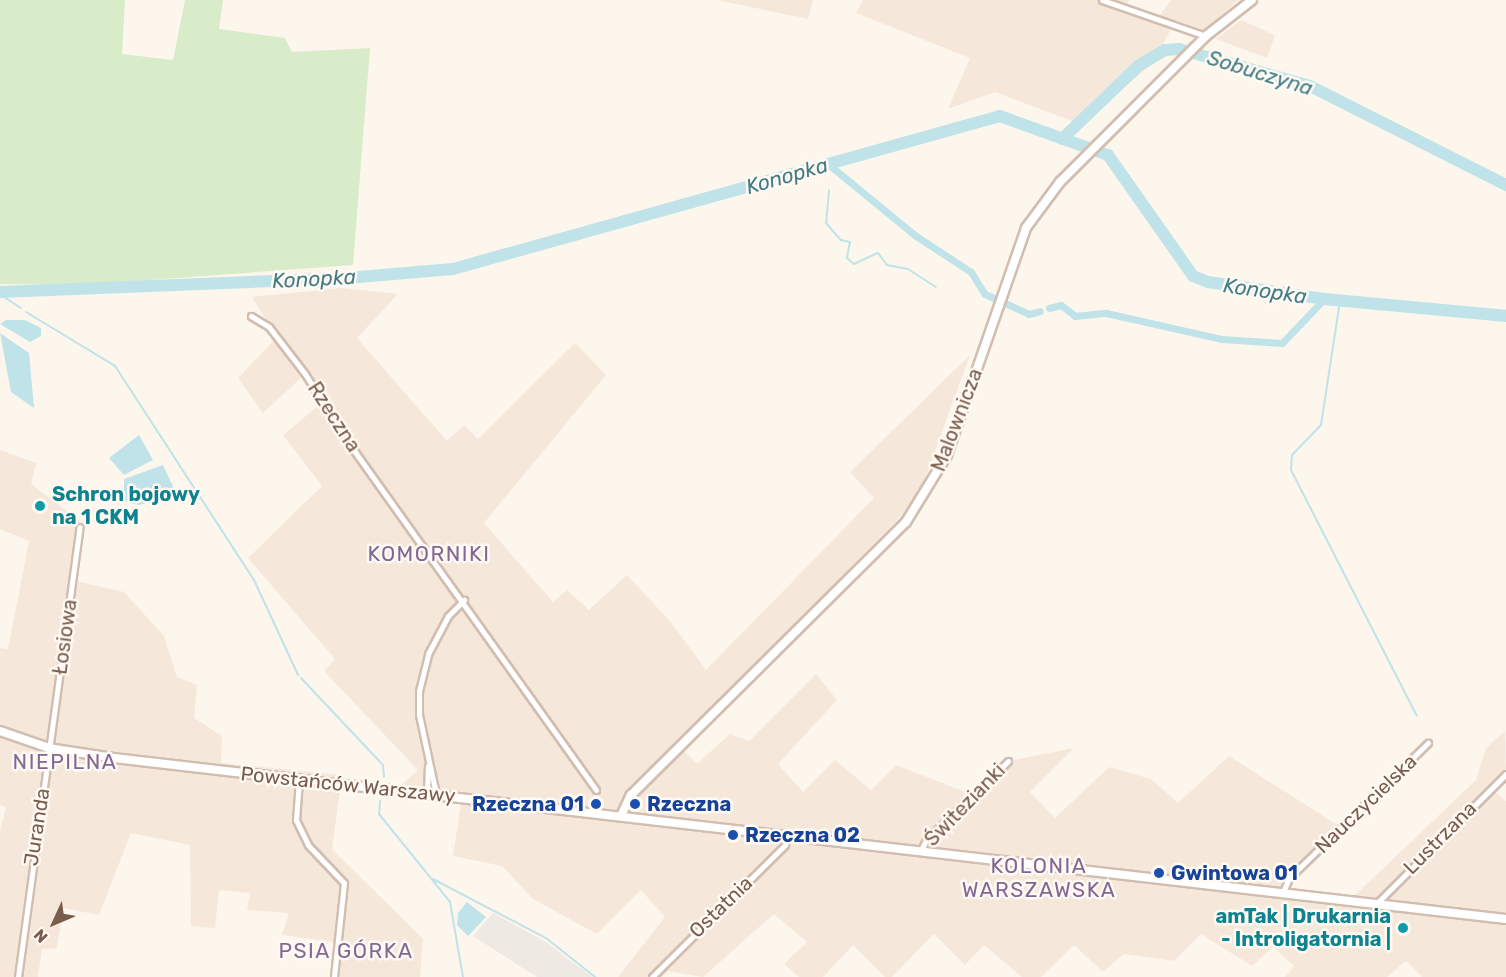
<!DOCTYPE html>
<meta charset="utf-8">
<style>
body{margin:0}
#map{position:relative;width:1506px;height:977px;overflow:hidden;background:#fdf6ec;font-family:Rubik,sans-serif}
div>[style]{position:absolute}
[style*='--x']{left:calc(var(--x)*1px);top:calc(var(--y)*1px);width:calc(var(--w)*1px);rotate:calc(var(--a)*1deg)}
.residential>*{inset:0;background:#f5e8da}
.industrial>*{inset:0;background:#efe9e4}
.green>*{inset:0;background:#d8ecc9}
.water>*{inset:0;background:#bfe3e8}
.stream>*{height:2px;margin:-1px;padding:0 1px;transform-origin:1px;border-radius:1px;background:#bfe3e8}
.canal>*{height:7px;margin:-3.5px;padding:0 3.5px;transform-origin:3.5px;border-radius:3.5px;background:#bfe3e8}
.river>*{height:12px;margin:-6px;padding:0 6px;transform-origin:6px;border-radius:6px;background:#bfe3e8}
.roads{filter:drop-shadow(2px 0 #d1beb0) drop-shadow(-2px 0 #d1beb0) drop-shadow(0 2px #d1beb0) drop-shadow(0 -2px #d1beb0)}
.street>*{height:5px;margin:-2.5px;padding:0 2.5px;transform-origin:2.5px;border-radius:2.5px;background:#fff}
.secondary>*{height:8px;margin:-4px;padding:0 4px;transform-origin:4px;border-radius:4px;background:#fff}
.dots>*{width:16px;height:16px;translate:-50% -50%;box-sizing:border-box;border:3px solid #fffaf3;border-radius:50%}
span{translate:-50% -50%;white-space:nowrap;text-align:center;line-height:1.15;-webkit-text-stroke:5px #fffaf3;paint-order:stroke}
.street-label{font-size:20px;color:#7a5c4d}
.culture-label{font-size:20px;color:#0d838f;font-weight:700}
.left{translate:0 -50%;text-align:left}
.right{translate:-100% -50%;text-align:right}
.transit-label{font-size:20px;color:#164399;font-weight:700}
.water-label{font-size:21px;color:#437c86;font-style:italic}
.neighbourhood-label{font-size:21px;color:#846695;letter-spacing:1.5px}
.north{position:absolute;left:24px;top:893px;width:60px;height:60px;-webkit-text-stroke:4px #fffaf3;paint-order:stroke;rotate:226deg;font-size:16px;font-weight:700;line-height:24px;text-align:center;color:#7a5c4d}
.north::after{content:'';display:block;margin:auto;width:21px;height:27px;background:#7a5c4d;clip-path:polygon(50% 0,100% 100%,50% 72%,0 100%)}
</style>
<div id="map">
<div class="residential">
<div style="clip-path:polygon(717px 0,813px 0,808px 19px)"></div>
<div style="clip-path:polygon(863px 0,1129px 0,1125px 8px,1157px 19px,1171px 0,1238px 0,1204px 30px,1176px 20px,1152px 64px,1080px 124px,995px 92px,948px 109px,970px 58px,856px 13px)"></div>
<div style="clip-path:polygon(1241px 20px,1275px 35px,1267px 58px,1216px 39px)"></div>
<div style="clip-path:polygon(342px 288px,398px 294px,357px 338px,447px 441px,464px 425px,478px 439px,575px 343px,606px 375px,484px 523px,553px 602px,567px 590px,589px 610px,627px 575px,670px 621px,706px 670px,874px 498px,850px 472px,970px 355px,921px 490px,898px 519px,677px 744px,697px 764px,730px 734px,749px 741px,816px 674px,837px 700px,778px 764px,803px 792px,835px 760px,871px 790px,896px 765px,973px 795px,1009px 761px,1074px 748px,1030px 792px,1055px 818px,1109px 767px,1151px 779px,1178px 803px,1229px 756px,1342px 828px,1277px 891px,1349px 901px,1476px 780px,1486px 748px,1505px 731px,1506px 777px,1492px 790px,1506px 801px,1506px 977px,1422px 977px,1406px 961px,1387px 977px,1285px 977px,1294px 966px,1273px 947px,1252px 966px,1201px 934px,1174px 961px,1124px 954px,1103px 972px,1074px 945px,1041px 977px,1022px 977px,984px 945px,965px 965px,934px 934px,892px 977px,885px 977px,853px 945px,823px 977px,799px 977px,784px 964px,807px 942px,774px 914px,703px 977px,668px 971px,662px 977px,618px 977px,665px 917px,641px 890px,597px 934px,533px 899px,502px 866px,453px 856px,462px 797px,395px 791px,418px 770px,324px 671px,335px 659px,248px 558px,322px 486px,283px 435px,324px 401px,305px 374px,263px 413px,238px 378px,277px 337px,252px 297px)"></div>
<div style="clip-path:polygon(0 450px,36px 463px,31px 484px,84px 524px,76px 581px,124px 592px,164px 636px,177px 677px,197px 685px,194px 718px,222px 736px,221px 763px,342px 775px,332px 849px,423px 939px,420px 977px,337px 977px,341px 943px,282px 935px,289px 913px,247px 910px,250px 893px,219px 890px,215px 928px,191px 926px,190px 845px,131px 833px,99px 915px,63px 908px,57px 948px,42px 949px,38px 977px,0 977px,0 832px,6px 807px,0 805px,0 648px,8px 649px,29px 541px,0 529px)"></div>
</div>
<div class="industrial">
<div style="clip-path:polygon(493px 913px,546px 942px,592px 977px,537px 977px,473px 936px)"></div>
</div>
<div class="green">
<div style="clip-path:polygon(0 0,125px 0,122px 54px,173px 60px,185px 0,223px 0,219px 29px,285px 38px,292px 52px,370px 48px,353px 265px,82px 285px,0 284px)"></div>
</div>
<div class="water">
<div style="clip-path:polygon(6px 320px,25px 320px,41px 328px,41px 336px,30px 342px,0 324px)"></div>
<div style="clip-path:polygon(0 333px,29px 353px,34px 408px,11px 392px)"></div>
<div style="clip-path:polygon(139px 435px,153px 460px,124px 475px,109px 458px)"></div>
<div style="clip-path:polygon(163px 465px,177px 495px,139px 505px,124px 501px,124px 479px)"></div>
<div style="clip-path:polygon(467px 902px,486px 917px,468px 936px,457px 925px,458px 913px)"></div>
</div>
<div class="stream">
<div style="--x:829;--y:190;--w:33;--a:95"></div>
<div style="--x:826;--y:223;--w:23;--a:49"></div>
<div style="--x:841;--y:240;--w:9;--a:13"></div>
<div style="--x:850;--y:242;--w:16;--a:101"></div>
<div style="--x:847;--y:258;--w:9;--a:41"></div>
<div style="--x:854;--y:264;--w:26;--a:-25"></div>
<div style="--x:878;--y:253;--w:15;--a:53"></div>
<div style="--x:887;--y:265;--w:21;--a:11"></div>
<div style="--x:908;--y:269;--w:33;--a:33"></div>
<div style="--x:0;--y:294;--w:25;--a:34"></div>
<div style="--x:1340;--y:301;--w:125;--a:98.7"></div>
<div style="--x:1321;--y:425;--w:42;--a:134"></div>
<div style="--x:1292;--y:455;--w:15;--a:94"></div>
<div style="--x:1291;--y:470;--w:276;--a:62.9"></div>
<div style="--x:26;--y:312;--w:104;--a:31.2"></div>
<div style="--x:115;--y:366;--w:255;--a:57"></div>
<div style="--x:254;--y:580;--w:105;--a:65.1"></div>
<div style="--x:301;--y:678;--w:120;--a:46.7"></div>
<div style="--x:383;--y:765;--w:12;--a:85"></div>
<div style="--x:380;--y:801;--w:13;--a:94"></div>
<div style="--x:379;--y:814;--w:113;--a:51.1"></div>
<div style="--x:450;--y:902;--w:76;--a:80.2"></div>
<div style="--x:433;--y:879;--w:127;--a:27.6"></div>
<div style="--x:546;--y:938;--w:63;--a:38.5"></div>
</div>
<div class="canal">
<div style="--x:828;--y:164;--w:114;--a:39.3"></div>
<div style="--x:916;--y:236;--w:66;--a:33.2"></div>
<div style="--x:971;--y:272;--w:26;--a:58"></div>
<div style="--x:985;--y:294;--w:48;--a:24.4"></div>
<div style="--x:1029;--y:314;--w:11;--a:-15"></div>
<div style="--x:1049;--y:308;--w:12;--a:-14"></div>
<div style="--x:1061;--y:305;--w:18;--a:38"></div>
<div style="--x:1075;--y:316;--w:31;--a:-6"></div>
<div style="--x:1106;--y:313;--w:118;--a:12.7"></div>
<div style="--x:1221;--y:339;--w:61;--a:3.8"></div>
<div style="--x:1282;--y:343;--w:61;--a:-46.3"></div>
</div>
<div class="river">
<div style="--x:1062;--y:139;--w:105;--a:-43.8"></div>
<div style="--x:1138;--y:66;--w:31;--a:-31"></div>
<div style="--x:1165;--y:50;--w:14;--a:-4"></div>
<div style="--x:1179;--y:49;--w:136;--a:15.8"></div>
<div style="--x:1310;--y:86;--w:220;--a:26.8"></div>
<div style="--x:0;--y:292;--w:347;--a:-2.3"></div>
<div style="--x:347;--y:278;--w:106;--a:-4.9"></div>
<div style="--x:453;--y:269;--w:568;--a:-15.63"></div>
<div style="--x:1000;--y:116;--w:115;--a:19.9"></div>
<div style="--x:1108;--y:155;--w:148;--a:54.9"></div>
<div style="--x:1193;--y:276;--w:16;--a:22"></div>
<div style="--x:1208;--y:282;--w:117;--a:8.3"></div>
<div style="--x:1324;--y:299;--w:183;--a:5.3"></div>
</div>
<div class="roads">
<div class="street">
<div style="--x:1102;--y:0;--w:110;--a:19.1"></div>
<div style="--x:251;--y:316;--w:21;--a:31"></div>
<div style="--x:269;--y:327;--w:59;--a:52.5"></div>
<div style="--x:305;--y:374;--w:93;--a:57.3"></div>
<div style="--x:355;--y:452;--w:415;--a:54.5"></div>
<div style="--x:299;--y:780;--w:40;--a:94.3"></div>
<div style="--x:296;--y:820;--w:28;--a:64"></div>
<div style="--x:308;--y:845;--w:52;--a:46.5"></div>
<div style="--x:344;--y:883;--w:95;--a:96.1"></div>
<div style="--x:427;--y:793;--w:27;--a:-88"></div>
<div style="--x:436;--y:794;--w:81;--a:-102.1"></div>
<div style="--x:419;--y:715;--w:24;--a:-90"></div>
<div style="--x:419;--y:691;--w:38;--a:-76"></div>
<div style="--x:428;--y:654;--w:43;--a:-62.2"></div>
<div style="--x:448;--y:616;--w:23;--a:-45"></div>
<div style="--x:921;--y:850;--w:11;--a:-63"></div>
<div style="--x:926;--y:840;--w:114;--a:-43.9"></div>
<div style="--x:1283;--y:892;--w:15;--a:-67"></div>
<div style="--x:1289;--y:878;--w:194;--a:-44.2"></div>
<div style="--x:1376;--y:904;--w:184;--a:-45"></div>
<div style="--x:18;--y:977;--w:454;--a:-82.2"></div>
<div style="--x:652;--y:977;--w:187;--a:-44.8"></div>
<div style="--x:785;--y:845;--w:11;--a:-80"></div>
</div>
<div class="secondary">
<div style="--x:0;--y:731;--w:52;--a:19.1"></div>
<div style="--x:49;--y:748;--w:66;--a:8.7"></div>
<div style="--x:114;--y:758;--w:1401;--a:6.6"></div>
<div style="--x:621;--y:816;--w:23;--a:-65"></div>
<div style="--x:631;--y:795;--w:387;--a:-44.8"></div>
<div style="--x:906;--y:522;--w:79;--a:-58.5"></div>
<div style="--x:947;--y:455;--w:240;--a:-70.8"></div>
<div style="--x:1026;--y:228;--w:57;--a:-53.5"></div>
<div style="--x:1060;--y:182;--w:206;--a:-45"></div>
<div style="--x:1206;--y:36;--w:58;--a:-38"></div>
</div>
</div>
<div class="dots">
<div style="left:40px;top:506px;background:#0f9aa8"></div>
<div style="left:596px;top:804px;background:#1a4fb4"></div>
<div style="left:635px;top:804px;background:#1a4fb4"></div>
<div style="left:733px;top:835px;background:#1a4fb4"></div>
<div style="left:1159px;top:873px;background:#1a4fb4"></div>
<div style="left:1403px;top:928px;background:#0f9aa8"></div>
</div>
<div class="street-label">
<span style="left:334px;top:417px;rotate:57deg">Rzeczna</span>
<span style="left:957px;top:420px;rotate:-69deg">Malownicza</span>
<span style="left:65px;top:637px;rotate:-82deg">Łosiowa</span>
<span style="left:348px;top:785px;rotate:6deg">Powstańców Warszawy</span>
<span style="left:1366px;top:804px;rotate:-44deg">Nauczycielska</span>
<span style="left:965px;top:805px;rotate:-46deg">Świtezianki</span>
<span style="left:37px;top:827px;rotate:-81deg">Juranda</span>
<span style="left:1440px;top:838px;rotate:-45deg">Lustrzana</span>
<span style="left:721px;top:907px;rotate:-44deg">Ostatnia</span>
</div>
<div class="culture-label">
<span class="left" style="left:52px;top:506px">Schron bojowy<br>na 1 CKM</span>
<span class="right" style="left:1391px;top:928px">amTak | Drukarnia<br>- Introligatornia |</span>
</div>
<div class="transit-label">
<span class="right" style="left:584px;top:804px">Rzeczna 01</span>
<span class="left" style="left:647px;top:804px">Rzeczna</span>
<span class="left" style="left:745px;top:835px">Rzeczna 02</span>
<span class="left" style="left:1171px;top:873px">Gwintowa 01</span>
</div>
<div class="water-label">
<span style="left:1260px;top:73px;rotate:17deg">Sobuczyna</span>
<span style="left:787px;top:176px;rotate:-16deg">Konopka</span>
<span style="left:314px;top:279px;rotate:-3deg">Konopka</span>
<span style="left:1265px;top:291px;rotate:8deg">Konopka</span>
</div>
<div class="neighbourhood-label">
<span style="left:429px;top:554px">KOMORNIKI</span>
<span style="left:65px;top:762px">NIEPILNA</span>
<span style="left:1039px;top:878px">KOLONIA<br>WARSZAWSKA</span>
<span style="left:346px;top:951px">PSIA GÓRKA</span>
</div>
<div class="north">N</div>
</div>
